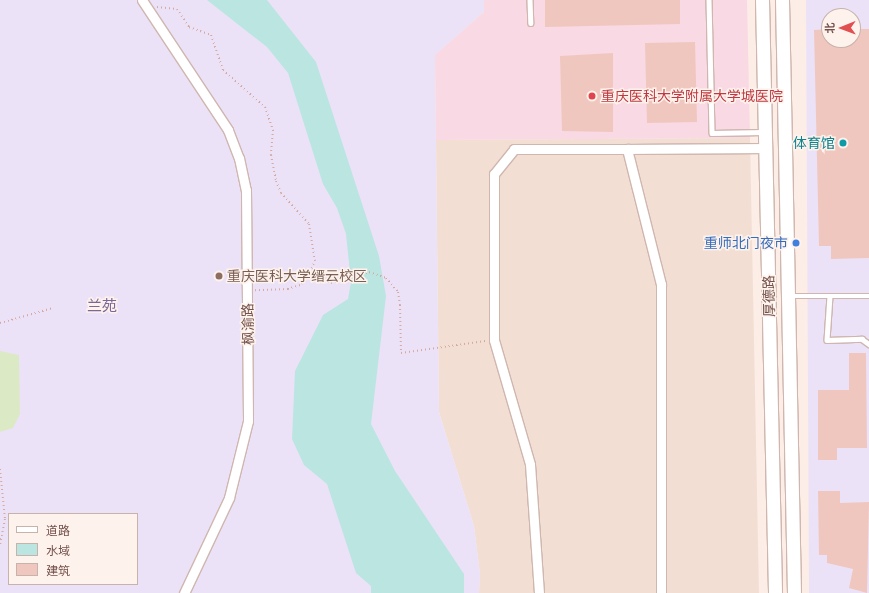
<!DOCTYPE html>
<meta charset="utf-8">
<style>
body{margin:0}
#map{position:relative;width:869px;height:593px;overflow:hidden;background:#fceee6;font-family:Montserrat,"Noto Sans SC",sans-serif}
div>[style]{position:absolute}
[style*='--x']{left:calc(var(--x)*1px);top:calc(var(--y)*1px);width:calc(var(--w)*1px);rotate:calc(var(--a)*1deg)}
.residential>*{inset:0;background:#f3ded4}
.education>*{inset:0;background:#ebe2f8}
.medical>*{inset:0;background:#f9d9e4}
.green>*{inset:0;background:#dce9c5}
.water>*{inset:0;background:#bbe5e1}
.building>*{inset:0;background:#f0c7be}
.path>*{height:2px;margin-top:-1px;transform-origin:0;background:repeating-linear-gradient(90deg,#d5aaa1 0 1px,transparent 0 4px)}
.roads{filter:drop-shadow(1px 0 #cfb6af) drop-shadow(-1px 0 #cfb6af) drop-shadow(0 1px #cfb6af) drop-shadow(0 -1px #cfb6af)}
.lane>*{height:4.5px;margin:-2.25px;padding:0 2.25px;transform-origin:2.25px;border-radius:2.25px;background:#fff}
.street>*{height:9px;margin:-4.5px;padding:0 4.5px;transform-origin:4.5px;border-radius:4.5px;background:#fff}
.secondary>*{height:13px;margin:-6.5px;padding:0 6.5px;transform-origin:6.5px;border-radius:6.5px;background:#fff}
.dots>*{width:11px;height:11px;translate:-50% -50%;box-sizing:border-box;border:2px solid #fef3ec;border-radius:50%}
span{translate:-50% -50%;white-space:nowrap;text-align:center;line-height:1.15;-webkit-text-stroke:3px #fef3ec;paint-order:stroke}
.health-label{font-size:14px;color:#be3a42}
.left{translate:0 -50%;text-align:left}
.culture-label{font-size:14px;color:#0d838f}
.right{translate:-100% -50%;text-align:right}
.shop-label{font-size:14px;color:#366cbe}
.education-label{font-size:14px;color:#785e54}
.street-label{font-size:14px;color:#74504b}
.neighbourhood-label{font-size:15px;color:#7c6798}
.legend{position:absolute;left:8px;top:513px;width:130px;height:72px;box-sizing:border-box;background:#fef3ec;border:1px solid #c7b2ac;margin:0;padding:5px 7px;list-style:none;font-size:12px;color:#74504b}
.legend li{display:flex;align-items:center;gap:8px;height:20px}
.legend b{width:20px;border:1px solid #c7b2ac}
.north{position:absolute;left:821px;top:8px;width:40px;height:40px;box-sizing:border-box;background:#fef3ec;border:1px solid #c7b2ac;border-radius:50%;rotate:269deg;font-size:11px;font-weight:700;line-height:16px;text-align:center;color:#74504b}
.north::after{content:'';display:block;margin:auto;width:14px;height:18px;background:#e24f50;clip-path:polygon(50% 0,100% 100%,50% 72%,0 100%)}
</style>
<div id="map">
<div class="residential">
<div style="clip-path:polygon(750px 138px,759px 593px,479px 593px,480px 574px,474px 526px,439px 412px,436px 140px)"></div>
</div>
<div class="education">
<div style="clip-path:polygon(evenodd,0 0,484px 0,484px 12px,435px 55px,439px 412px,474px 526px,480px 574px,479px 593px,0 593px,0 0,9px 514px,137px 514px,137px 584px,9px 584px,9px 514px)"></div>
<div style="clip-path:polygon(evenodd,806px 0,869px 0,869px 593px,809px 593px,806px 0,829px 16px,853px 16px,853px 40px,829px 40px,829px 16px)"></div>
</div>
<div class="medical">
<div style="clip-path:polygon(484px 0,747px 0,750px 138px,436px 140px,435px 55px,484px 12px)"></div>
</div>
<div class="green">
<div style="clip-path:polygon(0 351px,19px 355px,20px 414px,13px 428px,0 432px)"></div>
</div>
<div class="water">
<div style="clip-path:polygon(207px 0,267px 0,316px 62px,379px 256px,386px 296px,371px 424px,395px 471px,464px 574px,464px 593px,371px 593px,371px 586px,356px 573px,327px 484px,304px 465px,292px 439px,295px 371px,323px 315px,348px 299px,351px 282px,346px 234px,337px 208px,323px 184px,288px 73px,267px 47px)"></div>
</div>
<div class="building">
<div style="clip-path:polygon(545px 0,680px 0,680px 24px,545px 27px)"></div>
<div style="clip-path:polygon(829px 29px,829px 40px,853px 40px,853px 29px,869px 29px,869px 258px,831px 259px,831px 246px,819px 246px,814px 30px)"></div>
<div style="clip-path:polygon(695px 42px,697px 122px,647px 123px,645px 43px)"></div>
<div style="clip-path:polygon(613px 53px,613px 132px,562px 131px,560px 56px)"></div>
<div style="clip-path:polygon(849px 353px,866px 353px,867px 448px,837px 448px,837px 460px,818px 460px,818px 390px,849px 390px)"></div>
<div style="clip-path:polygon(818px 491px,840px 491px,840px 503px,869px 502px,867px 593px,849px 588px,853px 569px,827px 563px,827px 555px,819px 555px)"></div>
</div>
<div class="path">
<div style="--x:157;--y:7;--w:20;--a:6"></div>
<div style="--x:177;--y:9;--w:22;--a:56"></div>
<div style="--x:189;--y:27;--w:23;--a:20"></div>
<div style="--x:211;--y:35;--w:37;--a:71"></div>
<div style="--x:223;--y:70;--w:56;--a:41.4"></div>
<div style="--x:265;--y:107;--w:24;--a:71"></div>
<div style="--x:273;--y:130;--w:25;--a:95"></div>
<div style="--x:271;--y:155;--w:26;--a:79"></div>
<div style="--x:276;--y:181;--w:13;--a:67"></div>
<div style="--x:281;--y:193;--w:42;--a:47.9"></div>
<div style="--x:309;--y:224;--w:36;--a:81"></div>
<div style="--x:315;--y:260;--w:19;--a:111"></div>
<div style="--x:308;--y:278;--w:11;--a:139"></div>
<div style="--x:300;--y:285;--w:13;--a:162"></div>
<div style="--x:288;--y:289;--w:33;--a:178"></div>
<div style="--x:309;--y:275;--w:23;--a:20"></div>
<div style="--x:331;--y:283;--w:40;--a:-16"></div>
<div style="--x:369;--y:272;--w:18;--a:19"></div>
<div style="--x:386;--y:278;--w:18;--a:49"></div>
<div style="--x:398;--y:292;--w:13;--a:81"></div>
<div style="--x:400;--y:305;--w:48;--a:88.8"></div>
<div style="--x:401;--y:353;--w:85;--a:-8.1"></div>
<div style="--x:0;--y:323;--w:55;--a:-15.8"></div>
<div style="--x:0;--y:469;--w:50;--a:84.3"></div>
<div style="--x:5;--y:519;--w:26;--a:101"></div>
</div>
<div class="roads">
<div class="lane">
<div style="--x:530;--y:0;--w:23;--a:88"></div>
<div style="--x:709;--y:0;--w:133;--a:88.7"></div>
<div style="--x:712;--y:133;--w:51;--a:-1.1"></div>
<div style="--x:789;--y:296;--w:80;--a:0"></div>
<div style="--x:830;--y:296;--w:44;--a:93.9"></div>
<div style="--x:827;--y:340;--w:35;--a:-2"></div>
<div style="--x:862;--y:339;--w:9;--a:36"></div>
</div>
<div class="street">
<div style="--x:142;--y:0;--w:156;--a:56.5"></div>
<div style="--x:228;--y:130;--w:30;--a:69"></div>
<div style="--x:239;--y:158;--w:33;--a:78"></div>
<div style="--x:246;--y:190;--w:231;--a:89.5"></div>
<div style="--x:248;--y:421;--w:79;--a:103.9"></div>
<div style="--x:229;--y:498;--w:105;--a:115.3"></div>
<div style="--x:627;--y:149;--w:138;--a:-0.4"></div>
<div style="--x:539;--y:593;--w:129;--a:-94"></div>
<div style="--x:530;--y:464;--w:129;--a:-106.2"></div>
<div style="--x:494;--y:340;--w:166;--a:-90"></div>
<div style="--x:494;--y:174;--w:32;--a:-51"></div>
<div style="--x:514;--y:149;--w:113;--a:0"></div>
<div style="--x:627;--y:149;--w:139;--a:75.9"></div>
<div style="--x:661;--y:284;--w:309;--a:90"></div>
</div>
<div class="secondary">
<div style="--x:762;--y:0;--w:593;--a:88.74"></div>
<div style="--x:782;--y:0;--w:593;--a:88.84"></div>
</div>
</div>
<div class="dots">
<div style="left:592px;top:96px;background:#e0444e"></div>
<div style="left:843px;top:143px;background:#0f9aa8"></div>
<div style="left:796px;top:243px;background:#3f7fe0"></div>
<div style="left:219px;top:276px;background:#8d6e63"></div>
</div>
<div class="health-label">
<span class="left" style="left:601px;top:96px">重庆医科大学附属大学城医院</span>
</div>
<div class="culture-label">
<span class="right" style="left:835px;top:143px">体育馆</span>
</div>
<div class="shop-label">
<span class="right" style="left:788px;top:243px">重师北门夜市</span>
</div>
<div class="education-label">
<span class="left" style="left:227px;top:276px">重庆医科大学缙云校区</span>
</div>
<div class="street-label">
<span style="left:769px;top:296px;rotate:-91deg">厚德路</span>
<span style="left:248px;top:324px;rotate:-91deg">枫渝路</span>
</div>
<div class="neighbourhood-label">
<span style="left:102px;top:306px">兰苑</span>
</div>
<ul class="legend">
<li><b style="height:5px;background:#fff"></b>道路</li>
<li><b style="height:11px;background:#bbe5e1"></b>水域</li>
<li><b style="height:11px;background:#f0c7be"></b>建筑</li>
</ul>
<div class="north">北</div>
</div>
